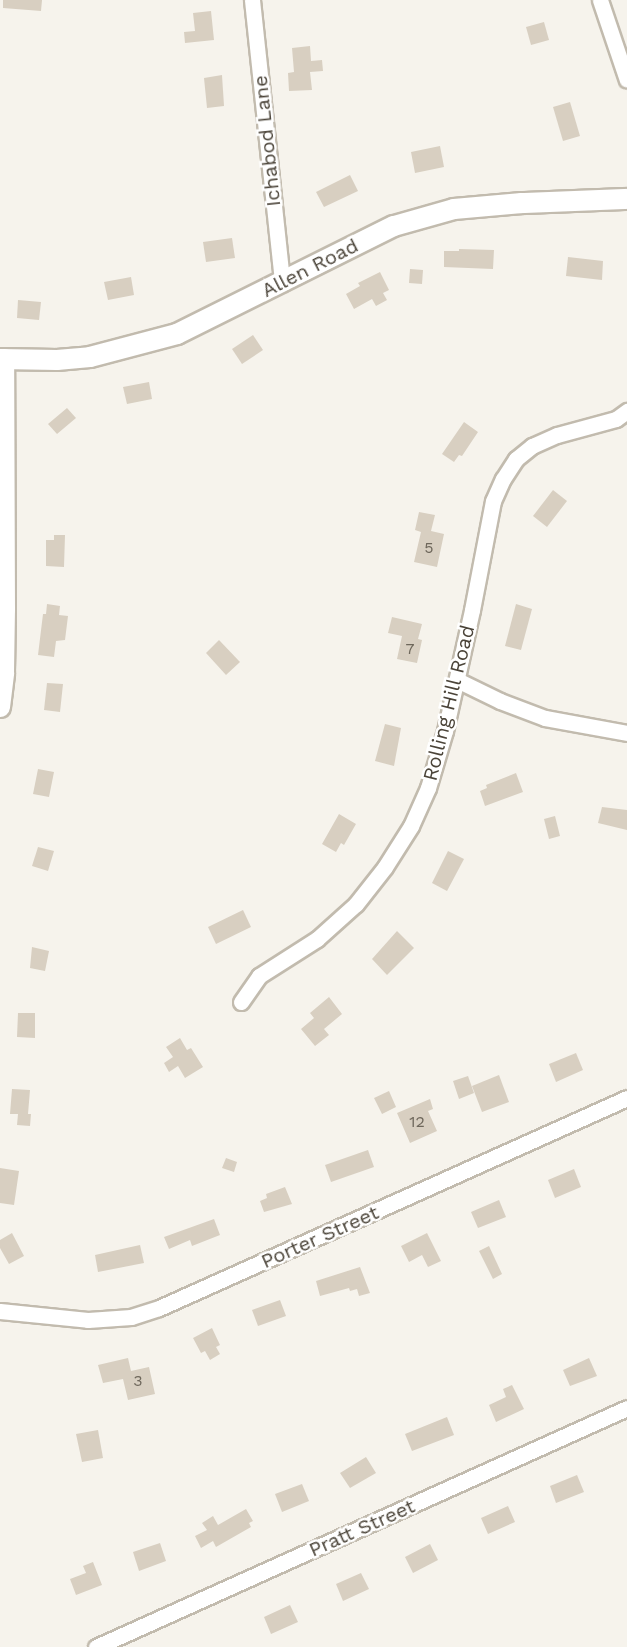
<!DOCTYPE html>
<style>
body{margin:0}
#map{position:relative;width:627px;height:1647px;overflow:hidden;background:#f6f3ec;font-family:"Work Sans",sans-serif}
div>[style]{position:absolute}
[style*='--x']{left:calc(var(--x)*1px);top:calc(var(--y)*1px);width:calc(var(--w)*1px);rotate:calc(var(--a)*1deg)}
.building>*{inset:0;background:#d8cfc1}
.roads{filter:drop-shadow(2px 0 #c2bbae) drop-shadow(-2px 0 #c2bbae) drop-shadow(0 2px #c2bbae) drop-shadow(0 -2px #c2bbae)}
.minor>*{height:15px;margin:-7.5px;padding:0 7.5px;transform-origin:7.5px;border-radius:7.5px;background:#fff}
.tertiary>*{height:20px;margin:-10px;padding:0 10px;transform-origin:10px;border-radius:10px;background:#fff}
span{translate:-50% -50%;white-space:nowrap;text-align:center;line-height:1.15;-webkit-text-stroke:5px #fff;paint-order:stroke}
.number-label{font-size:16px;color:#6e675b}
.number-label span{-webkit-text-stroke-width:0}
.street-label{font-size:20px;color:#4b4439}
</style>
<div id="map">
<div class="building">
<div style="clip-path:polygon(3px 0,42px 0,41px 11px,3px 8px)"></div>
<div style="clip-path:polygon(211px 11px,214px 40px,185px 43px,184px 32px,195px 31px,193px 13px)"></div>
<div style="clip-path:polygon(544px 22px,549px 40px,531px 45px,526px 27px)"></div>
<div style="clip-path:polygon(310px 46px,311px 61px,322px 60px,323px 71px,310px 72px,312px 90px,289px 91px,288px 73px,294px 72px,292px 48px)"></div>
<div style="clip-path:polygon(222px 75px,224px 106px,207px 108px,204px 78px)"></div>
<div style="clip-path:polygon(570px 102px,580px 136px,563px 141px,553px 107px)"></div>
<div style="clip-path:polygon(440px 146px,444px 167px,415px 173px,411px 152px)"></div>
<div style="clip-path:polygon(350px 175px,358px 191px,324px 207px,316px 192px)"></div>
<div style="clip-path:polygon(232px 238px,235px 258px,206px 262px,203px 242px)"></div>
<div style="clip-path:polygon(459px 249px,494px 250px,493px 269px,444px 267px,444px 251px,459px 251px)"></div>
<div style="clip-path:polygon(568px 257px,603px 261px,602px 280px,566px 276px)"></div>
<div style="clip-path:polygon(410px 269px,423px 270px,422px 284px,409px 283px)"></div>
<div style="clip-path:polygon(380px 272px,389px 290px,383px 293px,387px 300px,376px 306px,372px 299px,354px 309px,346px 294px,360px 286px,358px 283px)"></div>
<div style="clip-path:polygon(131px 277px,134px 295px,108px 300px,104px 282px)"></div>
<div style="clip-path:polygon(18px 300px,41px 302px,39px 320px,17px 318px)"></div>
<div style="clip-path:polygon(253px 335px,263px 350px,242px 364px,232px 349px)"></div>
<div style="clip-path:polygon(149px 382px,152px 399px,127px 404px,123px 387px)"></div>
<div style="clip-path:polygon(67px 408px,76px 418px,57px 434px,48px 424px)"></div>
<div style="clip-path:polygon(464px 422px,478px 432px,462px 456px,459px 455px,454px 462px,442px 454px)"></div>
<div style="clip-path:polygon(553px 490px,567px 501px,547px 527px,533px 516px)"></div>
<div style="clip-path:polygon(419px 512px,435px 515px,431px 531px,444px 534px,437px 567px,414px 562px,421px 532px,415px 530px)"></div>
<div style="clip-path:polygon(54px 535px,65px 535px,64px 567px,46px 566px,46px 540px,54px 540px)"></div>
<div style="clip-path:polygon(47px 604px,60px 606px,59px 615px,68px 616px,65px 640px,56px 641px,54px 657px,38px 655px,43px 614px,46px 614px)"></div>
<div style="clip-path:polygon(516px 604px,532px 609px,521px 650px,505px 646px)"></div>
<div style="clip-path:polygon(392px 617px,422px 624px,418px 639px,422px 640px,417px 663px,397px 659px,402px 636px,388px 633px)"></div>
<div style="clip-path:polygon(219px 640px,240px 662px,226px 675px,206px 653px)"></div>
<div style="clip-path:polygon(47px 683px,63px 684px,60px 712px,44px 710px)"></div>
<div style="clip-path:polygon(385px 724px,401px 728px,394px 766px,375px 761px)"></div>
<div style="clip-path:polygon(38px 769px,54px 772px,49px 797px,33px 794px)"></div>
<div style="clip-path:polygon(516px 773px,523px 792px,485px 806px,480px 791px,487px 788px,486px 785px)"></div>
<div style="clip-path:polygon(602px 807px,627px 810px,627px 830px,598px 823px)"></div>
<div style="clip-path:polygon(339px 814px,356px 824px,344px 845px,341px 843px,336px 852px,322px 844px)"></div>
<div style="clip-path:polygon(555px 816px,560px 836px,549px 839px,544px 819px)"></div>
<div style="clip-path:polygon(38px 847px,54px 851px,48px 871px,32px 866px)"></div>
<div style="clip-path:polygon(448px 851px,464px 859px,447px 891px,432px 883px)"></div>
<div style="clip-path:polygon(243px 910px,251px 927px,216px 944px,208px 927px)"></div>
<div style="clip-path:polygon(397px 931px,414px 948px,387px 975px,372px 959px)"></div>
<div style="clip-path:polygon(32px 947px,49px 951px,45px 971px,30px 968px)"></div>
<div style="clip-path:polygon(329px 997px,342px 1014px,324px 1029px,329px 1035px,315px 1046px,301px 1029px,314px 1018px,310px 1013px)"></div>
<div style="clip-path:polygon(18px 1013px,35px 1013px,35px 1038px,17px 1037px)"></div>
<div style="clip-path:polygon(180px 1038px,187px 1050px,191px 1048px,203px 1067px,185px 1078px,178px 1066px,169px 1072px,164px 1063px,173px 1057px,166px 1047px)"></div>
<div style="clip-path:polygon(576px 1053px,583px 1070px,556px 1082px,549px 1064px)"></div>
<div style="clip-path:polygon(499px 1075px,509px 1102px,482px 1112px,472px 1086px)"></div>
<div style="clip-path:polygon(468px 1076px,474px 1093px,459px 1099px,453px 1081px)"></div>
<div style="clip-path:polygon(12px 1089px,30px 1090px,28px 1114px,31px 1114px,30px 1126px,17px 1125px,18px 1114px,10px 1114px)"></div>
<div style="clip-path:polygon(389px 1091px,396px 1107px,382px 1114px,374px 1098px)"></div>
<div style="clip-path:polygon(430px 1099px,433px 1109px,428px 1111px,437px 1131px,410px 1143px,397px 1113px)"></div>
<div style="clip-path:polygon(368px 1150px,374px 1167px,331px 1182px,325px 1165px)"></div>
<div style="clip-path:polygon(226px 1158px,237px 1162px,234px 1172px,222px 1168px)"></div>
<div style="clip-path:polygon(0 1168px,19px 1171px,14px 1205px,0 1203px)"></div>
<div style="clip-path:polygon(574px 1169px,581px 1187px,555px 1198px,548px 1180px)"></div>
<div style="clip-path:polygon(285px 1187px,292px 1204px,264px 1212px,260px 1201px,267px 1198px,266px 1194px)"></div>
<div style="clip-path:polygon(499px 1200px,506px 1217px,478px 1228px,471px 1212px)"></div>
<div style="clip-path:polygon(214px 1219px,220px 1235px,192px 1246px,190px 1240px,169px 1249px,164px 1237px)"></div>
<div style="clip-path:polygon(12px 1233px,24px 1256px,9px 1264px,0 1248px,0 1240px)"></div>
<div style="clip-path:polygon(427px 1233px,441px 1261px,428px 1267px,422px 1255px,409px 1262px,401px 1246px)"></div>
<div style="clip-path:polygon(140px 1245px,144px 1263px,98px 1272px,95px 1255px)"></div>
<div style="clip-path:polygon(489px 1246px,502px 1274px,493px 1279px,479px 1251px)"></div>
<div style="clip-path:polygon(360px 1267px,370px 1293px,359px 1296px,357px 1289px,350px 1291px,349px 1288px,320px 1296px,316px 1281px)"></div>
<div style="clip-path:polygon(280px 1300px,286px 1316px,258px 1326px,252px 1310px)"></div>
<div style="clip-path:polygon(212px 1328px,220px 1345px,216px 1347px,220px 1354px,210px 1360px,205px 1351px,201px 1353px,193px 1338px)"></div>
<div style="clip-path:polygon(128px 1358px,131px 1371px,149px 1367px,155px 1394px,128px 1400px,123px 1379px,103px 1383px,98px 1365px)"></div>
<div style="clip-path:polygon(589px 1358px,597px 1376px,570px 1386px,563px 1370px)"></div>
<div style="clip-path:polygon(512px 1385px,524px 1409px,496px 1422px,489px 1405px,506px 1397px,503px 1389px)"></div>
<div style="clip-path:polygon(447px 1417px,454px 1435px,412px 1451px,405px 1434px)"></div>
<div style="clip-path:polygon(98px 1430px,103px 1458px,82px 1462px,76px 1434px)"></div>
<div style="clip-path:polygon(366px 1457px,376px 1473px,350px 1488px,340px 1473px)"></div>
<div style="clip-path:polygon(577px 1475px,584px 1492px,556px 1503px,550px 1486px)"></div>
<div style="clip-path:polygon(302px 1484px,309px 1501px,282px 1512px,275px 1494px)"></div>
<div style="clip-path:polygon(508px 1506px,515px 1522px,488px 1534px,481px 1518px)"></div>
<div style="clip-path:polygon(246px 1509px,253px 1521px,249px 1523px,251px 1527px,216px 1547px,213px 1541px,201px 1548px,195px 1536px,207px 1530px,202px 1523px,213px 1516px,218px 1525px)"></div>
<div style="clip-path:polygon(160px 1543px,166px 1561px,139px 1571px,133px 1552px)"></div>
<div style="clip-path:polygon(430px 1544px,438px 1560px,413px 1573px,405px 1557px)"></div>
<div style="clip-path:polygon(93px 1562px,102px 1585px,76px 1595px,70px 1579px,86px 1573px,83px 1566px)"></div>
<div style="clip-path:polygon(361px 1573px,369px 1589px,343px 1601px,336px 1584px)"></div>
<div style="clip-path:polygon(290px 1605px,298px 1622px,271px 1634px,264px 1617px)"></div>
</div>
<div class="roads">
<div class="minor">
<div style="--x:252;--y:0;--w:285;--a:83.9"></div>
<div style="--x:600;--y:0;--w:84;--a:71.4"></div>
<div style="--x:457;--y:680;--w:48;--a:26"></div>
<div style="--x:500;--y:701;--w:48;--a:20.7"></div>
<div style="--x:545;--y:718;--w:83;--a:10.4"></div>
<div style="--x:241;--y:1002;--w:32;--a:-55"></div>
<div style="--x:259;--y:976;--w:69;--a:-32.5"></div>
<div style="--x:317;--y:939;--w:52;--a:-41.9"></div>
<div style="--x:356;--y:904;--w:47;--a:-51.9"></div>
<div style="--x:385;--y:867;--w:49;--a:-57.6"></div>
<div style="--x:411;--y:826;--w:42;--a:-65.9"></div>
<div style="--x:428;--y:788;--w:59;--a:-73.4"></div>
<div style="--x:445;--y:731;--w:124;--a:-77.4"></div>
<div style="--x:472;--y:610;--w:111;--a:-79.1"></div>
<div style="--x:493;--y:501;--w:24;--a:-66"></div>
<div style="--x:503;--y:479;--w:24;--a:-57"></div>
<div style="--x:516;--y:459;--w:21;--a:-39"></div>
<div style="--x:532;--y:446;--w:27;--a:-24"></div>
<div style="--x:557;--y:435;--w:61;--a:-15.2"></div>
<div style="--x:616;--y:419;--w:14;--a:-36"></div>
<div style="--x:0;--y:1311;--w:88;--a:5.8"></div>
<div style="--x:88;--y:1320;--w:43;--a:-4"></div>
<div style="--x:131;--y:1317;--w:29;--a:-18"></div>
<div style="--x:159;--y:1308;--w:513;--a:-24.17"></div>
<div style="--x:96;--y:1647;--w:582;--a:-24.23"></div>
</div>
<div class="tertiary">
<div style="--x:0;--y:359;--w:57;--a:1"></div>
<div style="--x:57;--y:360;--w:33;--a:-5"></div>
<div style="--x:90;--y:357;--w:90;--a:-14.8"></div>
<div style="--x:177;--y:334;--w:242;--a:-26.5"></div>
<div style="--x:394;--y:226;--w:62;--a:-15.8"></div>
<div style="--x:454;--y:209;--w:68;--a:-5"></div>
<div style="--x:522;--y:203;--w:105;--a:-2.2"></div>
<div style="--x:0;--y:707;--w:35;--a:-83"></div>
<div style="--x:4;--y:672;--w:63;--a:-89.1"></div>
<div style="--x:5;--y:609;--w:250;--a:-90.2"></div>
</div>
</div>
<div class="number-label">
<span style="left:429px;top:548px">5</span>
<span style="left:410px;top:649px">7</span>
<span style="left:417px;top:1122px">12</span>
<span style="left:138px;top:1381px">3</span>
</div>
<div class="street-label">
<span style="left:267px;top:141px;rotate:-96deg">Ichabod Lane</span>
<span style="left:310px;top:268px;rotate:-27deg">Allen Road</span>
<span style="left:449px;top:703px;rotate:-76deg">Rolling Hill Road</span>
<span style="left:320px;top:1237px;rotate:-24deg">Porter Street</span>
<span style="left:362px;top:1528px;rotate:-24deg">Pratt Street</span>
</div>
</div>
